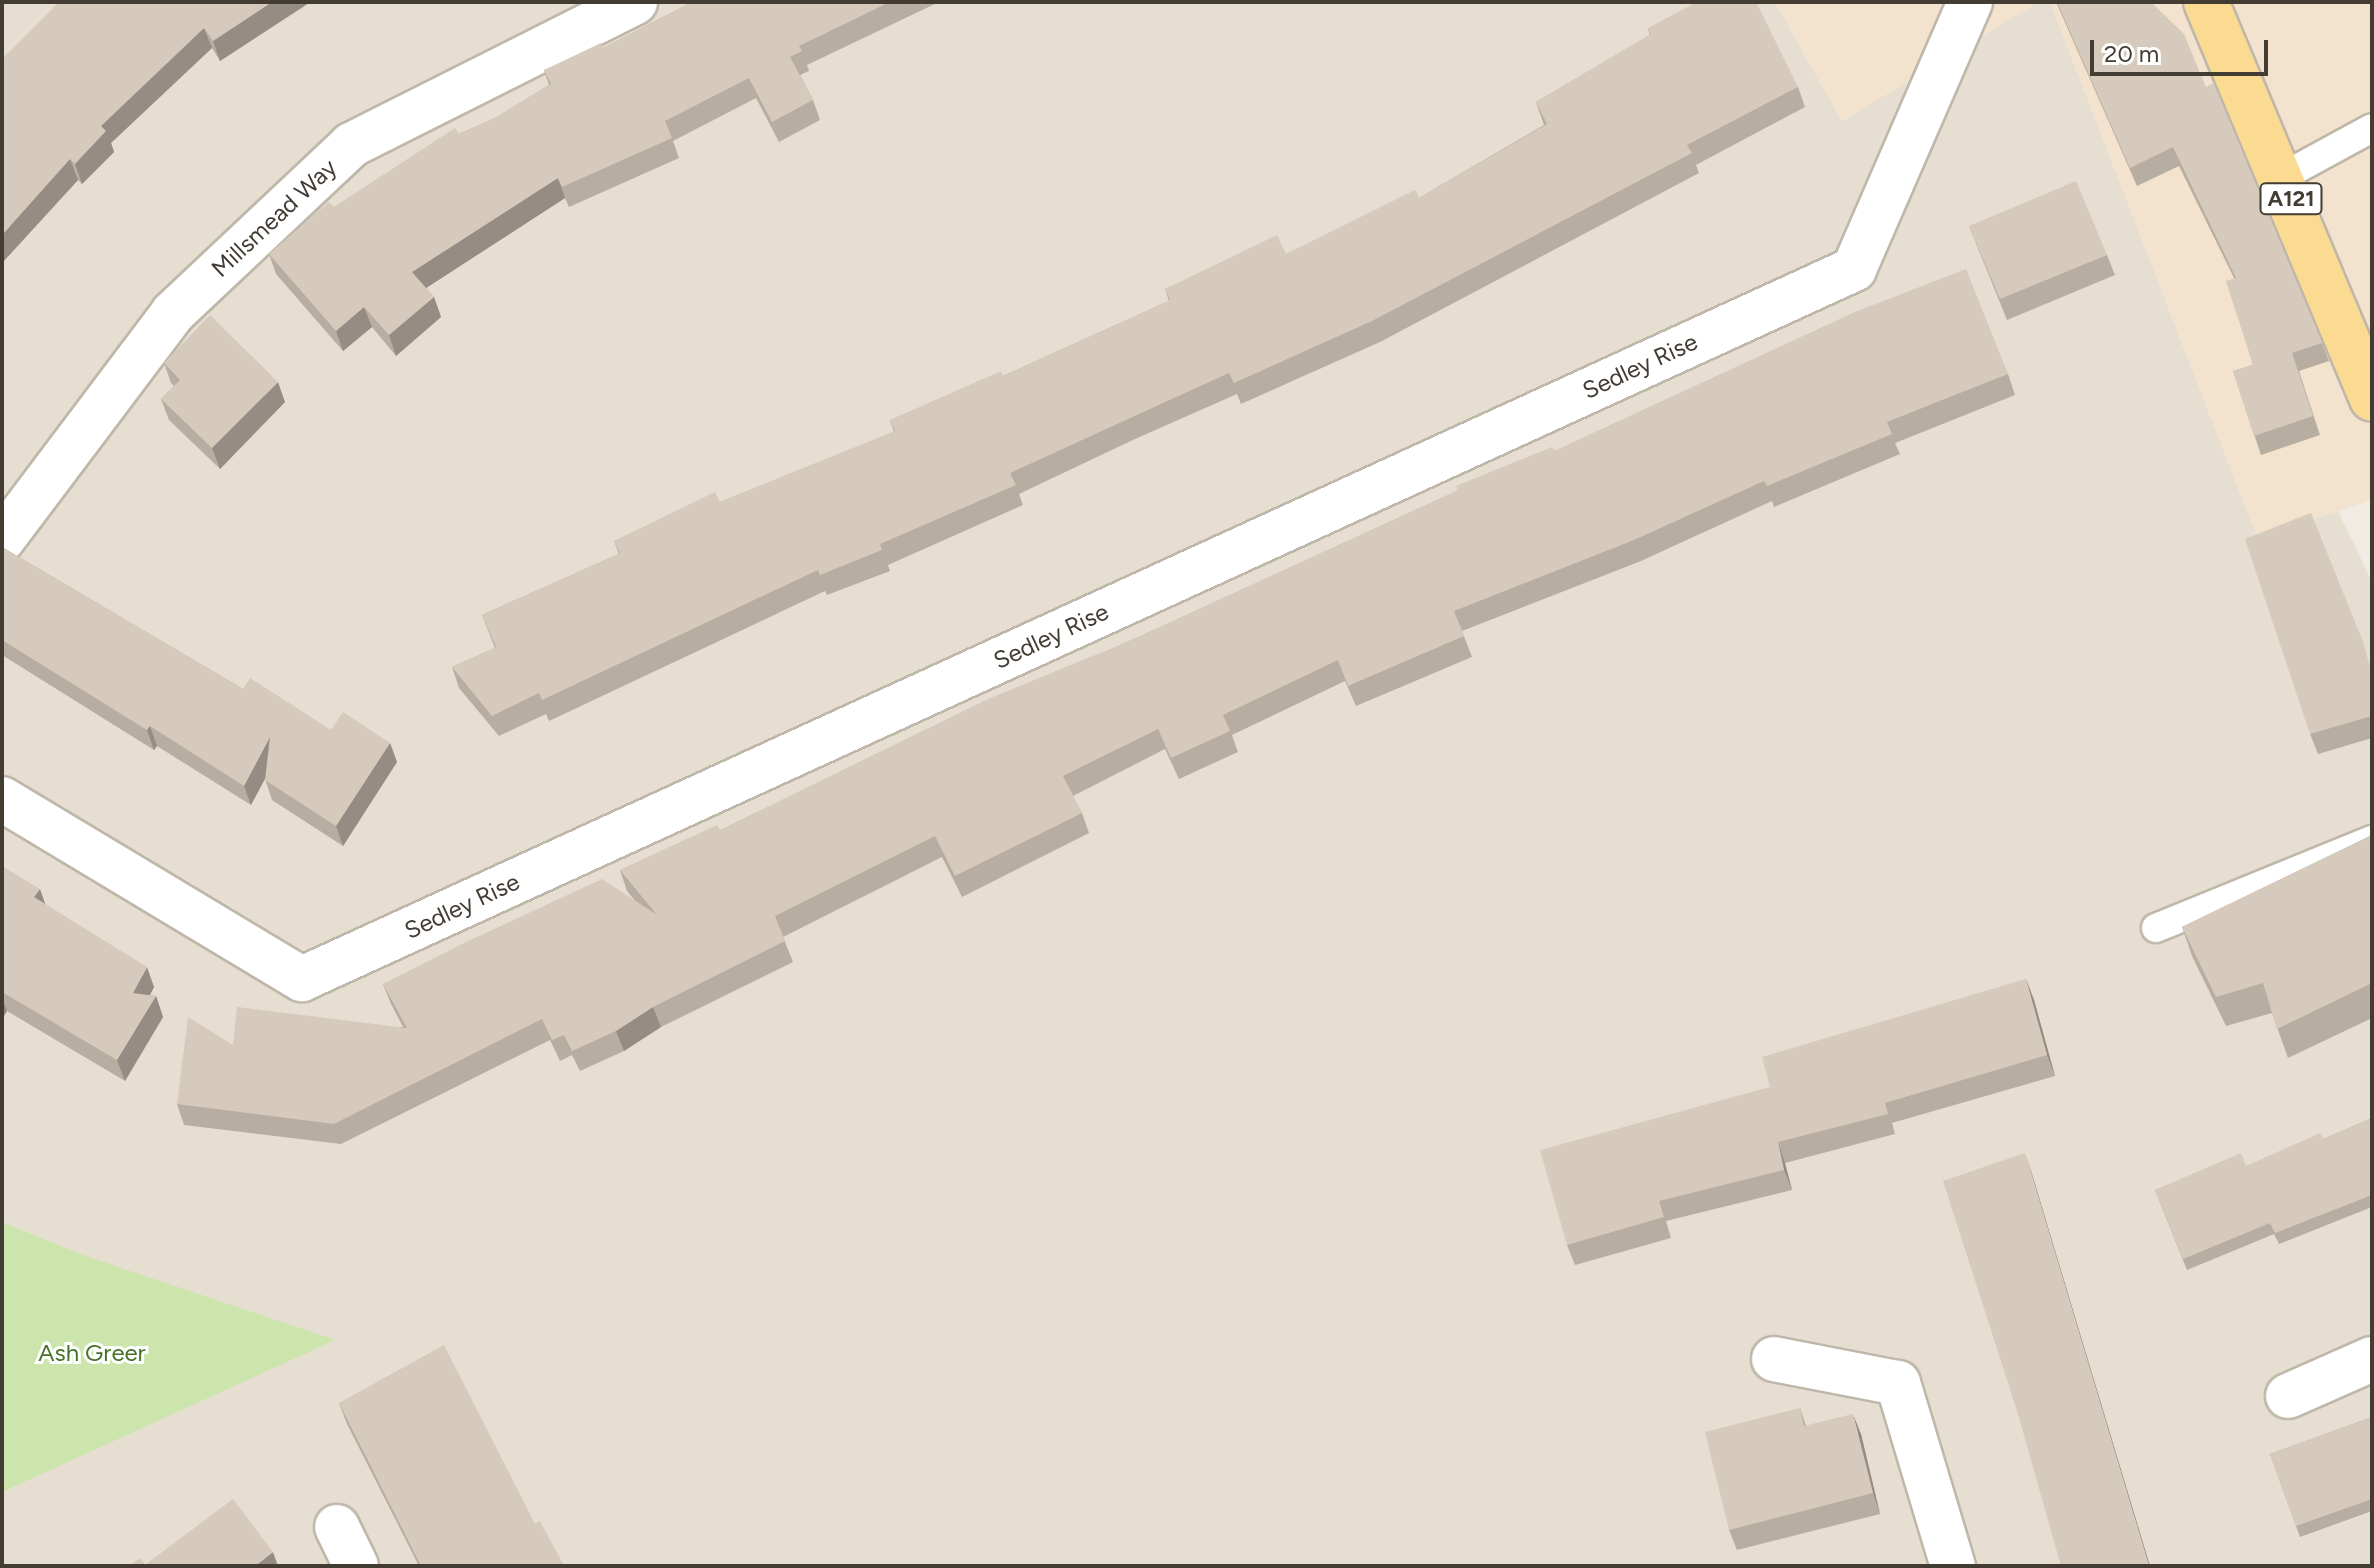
<!DOCTYPE html>
<style>
body{margin:0}
#map{position:relative;width:2374px;height:1568px;overflow:hidden;background:#f1ece3;font-family:Figtree,sans-serif}
div>[style]{position:absolute}
[style*='--x']{left:calc(var(--x)*1px);top:calc(var(--y)*1px);width:calc(var(--w)*1px);rotate:calc(var(--a)*1deg)}
.residential>*{inset:0;background:#e5ded1}
.commercial>*{inset:0;background:#f3e2cd}
.green>*{inset:0;background:#cce5ac}
.roads{filter:drop-shadow(2px 0 #bfb7a9) drop-shadow(-2px 0 #bfb7a9) drop-shadow(0 2px #bfb7a9) drop-shadow(0 -2px #bfb7a9)}
.lane>*{height:28px;margin:-14px;padding:0 14px;transform-origin:14px;border-radius:14px;background:#fff}
.street>*{height:44px;margin:-22px;padding:0 22px;transform-origin:22px;border-radius:22px;background:#fff}
.primary>*{height:44px;margin:-22px;padding:0 22px;transform-origin:22px;border-radius:22px;background:#fbdb91}
.wall>*{inset:0;background:#b7aea1}
.shaded-wall>*{inset:0;background:#958d83}
.building>*{inset:0;background:#d5cabb}
span{translate:-50% -50%;white-space:nowrap;text-align:center;line-height:1.15;-webkit-text-stroke:6px #fff;paint-order:stroke}
.shield-label span{padding:2px 6px;background:#fff;border:2px solid;border-radius:6px;-webkit-text-stroke-width:0}
.shield-label{font-size:22px;color:#423c33;font-weight:700}
.street-label{font-size:24px;color:#423c33}
.park-label{font-size:24px;color:#467129}
.frame{position:absolute;inset:0;border:4px solid #423c33;pointer-events:none}
.scale{position:absolute;left:2090px;top:40px;width:178px;height:36px;box-sizing:border-box;border:4px solid #423c33;border-top:0;padding-left:10px;font-size:24px;line-height:28px;white-space:nowrap;color:#423c33;-webkit-text-stroke:6px #fff;paint-order:stroke}
</style>
<div id="map">
<div class="residential">
<div style="clip-path:polygon(2px 2px,1775px 2px,1842px 121px,2038px 2px,2050px 2px,2257px 537px,2338px 511px,2372px 582px,2372px 1566px,2px 1566px,2px 1492px,32px 1478px,83px 1255px,2px 1222px)"></div>
</div>
<div class="commercial">
<div style="clip-path:polygon(1775px 2px,2038px 2px,1842px 121px)"></div>
<div style="clip-path:polygon(2050px 2px,2372px 2px,2372px 500px,2257px 537px)"></div>
</div>
<div class="green">
<div style="clip-path:polygon(2px 1222px,83px 1255px,335px 1340px,2px 1492px)"></div>
</div>
<div class="roads">
<div class="lane">
<div style="--x:2282;--y:177;--w:102;--a:-28.6"></div>
<div style="--x:2156;--y:928;--w:233;--a:-22.2"></div>
</div>
<div class="street">
<div style="--x:2;--y:540;--w:284;--a:-53"></div>
<div style="--x:173;--y:313;--w:245;--a:-43.3"></div>
<div style="--x:351;--y:145;--w:318;--a:-26.7"></div>
<div style="--x:2;--y:799;--w:350;--a:31"></div>
<div style="--x:302;--y:979;--w:1707;--a:-24.58"></div>
<div style="--x:1854;--y:269;--w:291;--a:-66.5"></div>
<div style="--x:1774;--y:1359;--w:126;--a:11"></div>
<div style="--x:1898;--y:1383;--w:191;--a:73.3"></div>
<div style="--x:2288;--y:1396;--w:92;--a:-23.8"></div>
<div style="--x:337;--y:1527;--w:43;--a:64"></div>
</div>
<div class="primary">
<div style="--x:2206;--y:2;--w:430;--a:67.3"></div>
</div>
</div>
<div class="wall">
<div style="clip-path:polygon(59px 2px,311px 2px,220px 61px,212px 48px,111px 143px,114px 152px,82px 184px,78px 180px,2px 263px)"></div>
<div style="clip-path:polygon(692px 2px,939px 2px,807px 65px,809px 71px,800px 75px,813px 100px,820px 120px,779px 142px,756px 98px,673px 141px,679px 158px,569px 207px,565px 198px,426px 288px,434px 297px,441px 317px,396px 356px,372px 327px,343px 351px,276px 274px,269px 254px,334px 207px,459px 134px,497px 117px,549px 85px,544px 70px,603px 48px)"></div>
<div style="clip-path:polygon(2056px 2px,2151px 2px,2206px 87px,2322px 343px,2329px 361px,2299px 371px,2320px 435px,2261px 455px,2233px 371px,2253px 365px,2234px 278px,2179px 166px,2137px 186px)"></div>
<div style="clip-path:polygon(1648px 28px,1798px 87px,1805px 107px,1696px 165px,1699px 173px,1380px 342px,1241px 404px,1237px 394px,1135px 439px,1019px 494px,1023px 505px,888px 565px,890px 571px,827px 595px,825px 591px,549px 721px,546px 714px,499px 736px,459px 688px,452px 667px,495px 648px,482px 615px,619px 554px,614px 541px,720px 502px,894px 432px,890px 420px,1003px 376px,1169px 301px,1165px 289px,1286px 254px,1419px 198px,1544px 125px,1536px 102px,1650px 35px)"></div>
<div style="clip-path:polygon(1969px 226px,2107px 255px,2115px 275px,2007px 320px)"></div>
<div style="clip-path:polygon(164px 363px,285px 402px,220px 469px,169px 420px,161px 399px,174px 386px,171px 383px)"></div>
<div style="clip-path:polygon(2008px 374px,2015px 395px,1895px 443px,1900px 454px,1774px 507px,1772px 501px,1641px 561px,1462px 631px,1472px 657px,1356px 706px,1345px 681px,1232px 735px,1238px 752px,1179px 779px,1165px 749px,1073px 796px,1082px 813px,1089px 833px,962px 897px,942px 857px,783px 937px,793px 962px,661px 1027px,624px 1051px,580px 1071px,572px 1055px,560px 1061px,550px 1040px,341px 1144px,184px 1125px,177px 1104px,233px 1045px,403px 1027px,391px 1004px,383px 984px,636px 902px,627px 891px,620px 870px,720px 830px,1127px 642px,1554px 451px)"></div>
<div style="clip-path:polygon(2px 547px,243px 689px,331px 730px,390px 743px,397px 762px,343px 846px,272px 800px,265px 779px,251px 805px,157px 746px,154px 750px,2px 655px)"></div>
<div style="clip-path:polygon(2372px 669px,2372px 738px,2318px 754px,2310px 734px)"></div>
<div style="clip-path:polygon(2372px 835px,2372px 1018px,2288px 1058px,2272px 1013px,2226px 1026px,2192px 956px,2182px 927px)"></div>
<div style="clip-path:polygon(2px 866px,45px 904px,154px 987px,150px 995px,156px 996px,163px 1017px,125px 1081px,7px 1011px,2px 1019px)"></div>
<div style="clip-path:polygon(2026px 979px,2034px 1000px,2055px 1076px,1892px 1123px,1895px 1134px,1785px 1163px,1792px 1190px,1666px 1221px,1671px 1238px,1575px 1265px,1567px 1245px,1770px 1087px)"></div>
<div style="clip-path:polygon(2372px 1118px,2372px 1207px,2279px 1244px,2274px 1234px,2187px 1270px,2155px 1190px,2246px 1166px,2323px 1139px)"></div>
<div style="clip-path:polygon(339px 1403px,535px 1524px,564px 1566px,419px 1566px,347px 1424px)"></div>
<div style="clip-path:polygon(1800px 1408px,1806px 1426px,1861px 1434px,1880px 1514px,1737px 1550px,1729px 1530px)"></div>
<div style="clip-path:polygon(2372px 1417px,2372px 1511px,2300px 1537px,2270px 1454px)"></div>
</div>
<div class="shaded-wall">
<div style="clip-path:polygon(272px 2px,307px 2px,307px 4px,220px 61px,213px 41px)"></div>
<div style="clip-path:polygon(204px 28px,212px 48px,111px 143px,114px 152px,82px 184px,75px 164px,101px 126px)"></div>
<div style="clip-path:polygon(70px 159px,78px 180px,2px 263px,2px 235px)"></div>
<div style="clip-path:polygon(558px 178px,565px 198px,420px 292px,412px 272px)"></div>
<div style="clip-path:polygon(434px 297px,441px 317px,396px 356px,389px 335px)"></div>
<div style="clip-path:polygon(364px 307px,372px 327px,343px 351px,336px 331px)"></div>
<div style="clip-path:polygon(278px 382px,285px 402px,220px 469px,212px 448px)"></div>
<div style="clip-path:polygon(150px 726px,157px 746px,154px 750px,147px 730px)"></div>
<div style="clip-path:polygon(270px 737px,277px 756px,251px 805px,244px 786px)"></div>
<div style="clip-path:polygon(390px 743px,397px 762px,343px 846px,336px 826px)"></div>
<div style="clip-path:polygon(40px 889px,47px 909px,34px 897px)"></div>
<div style="clip-path:polygon(147px 967px,154px 987px,140px 1014px,133px 993px)"></div>
<div style="clip-path:polygon(2026px 979px,2034px 1000px,2055px 1076px,2047px 1055px)"></div>
<div style="clip-path:polygon(156px 996px,163px 1017px,125px 1081px,117px 1060px)"></div>
<div style="clip-path:polygon(2px 998px,7px 1011px,2px 1019px)"></div>
<div style="clip-path:polygon(653px 1007px,661px 1027px,624px 1051px,616px 1031px)"></div>
<div style="clip-path:polygon(1778px 1142px,1785px 1163px,1792px 1190px,1784px 1170px)"></div>
<div style="clip-path:polygon(2025px 1153px,2032px 1174px,2150px 1566px,2149px 1566px)"></div>
<div style="clip-path:polygon(1853px 1414px,1861px 1434px,1880px 1514px,1873px 1493px)"></div>
<div style="clip-path:polygon(273px 1552px,278px 1566px,255px 1566px)"></div>
</div>
<div class="building">
<div style="clip-path:polygon(59px 2px,272px 2px,213px 41px,204px 28px,101px 126px,106px 131px,75px 164px,70px 159px,2px 235px,2px 59px)"></div>
<div style="clip-path:polygon(692px 2px,890px 2px,799px 46px,802px 51px,790px 57px,813px 100px,772px 122px,749px 78px,665px 121px,672px 138px,562px 187px,558px 178px,412px 272px,434px 297px,389px 335px,364px 307px,336px 331px,269px 254px,329px 202px,334px 207px,455px 128px,459px 134px,497px 117px,551px 84px,544px 70px,601px 43px,603px 48px)"></div>
<div style="clip-path:polygon(1697px 2px,1756px 2px,1798px 87px,1687px 145px,1692px 153px,1372px 321px,1234px 383px,1229px 373px,1128px 419px,1010px 473px,1016px 485px,880px 544px,882px 550px,820px 575px,818px 570px,542px 700px,539px 693px,492px 716px,452px 667px,496px 647px,482px 615px,620px 553px,614px 541px,715px 492px,720px 502px,895px 431px,890px 420px,1001px 371px,1003px 376px,1170px 300px,1165px 289px,1277px 235px,1286px 254px,1415px 190px,1419px 198px,1547px 124px,1536px 102px,1651px 34px,1648px 28px)"></div>
<div style="clip-path:polygon(2057px 2px,2151px 2px,2184px 34px,2206px 87px,2213px 83px,2217px 92px,2322px 343px,2292px 353px,2313px 416px,2254px 436px,2233px 371px,2253px 365px,2226px 281px,2236px 278px,2173px 147px,2130px 168px)"></div>
<div style="clip-path:polygon(2076px 181px,2107px 255px,2000px 299px,1969px 226px)"></div>
<div style="clip-path:polygon(1966px 269px,2008px 374px,1887px 422px,1892px 434px,1767px 486px,1764px 481px,1634px 540px,1454px 611px,1464px 636px,1348px 686px,1338px 660px,1223px 715px,1230px 731px,1171px 758px,1158px 729px,1063px 776px,1082px 813px,955px 876px,935px 836px,775px 916px,785px 941px,653px 1007px,616px 1031px,572px 1051px,564px 1035px,552px 1040px,542px 1019px,334px 1124px,177px 1104px,188px 1017px,233px 1045px,237px 1007px,407px 1028px,383px 984px,464px 943px,602px 879px,657px 915px,620px 870px,717px 825px,720px 830px,988px 699px,1127px 642px,1458px 490px,1456px 486px,1552px 447px,1554px 451px,1855px 312px)"></div>
<div style="clip-path:polygon(210px 315px,278px 382px,212px 448px,161px 399px,180px 380px,164px 363px)"></div>
<div style="clip-path:polygon(2311px 513px,2363px 642px,2372px 674px,2372px 716px,2310px 734px,2245px 539px)"></div>
<div style="clip-path:polygon(2px 547px,243px 689px,250px 678px,331px 730px,343px 712px,390px 743px,336px 826px,265px 780px,270px 737px,244px 786px,150px 726px,147px 730px,2px 640px)"></div>
<div style="clip-path:polygon(2372px 835px,2372px 983px,2277px 1029px,2263px 983px,2216px 997px,2182px 927px)"></div>
<div style="clip-path:polygon(2px 866px,40px 889px,34px 897px,147px 967px,133px 993px,156px 996px,117px 1060px,2px 992px)"></div>
<div style="clip-path:polygon(2026px 979px,2047px 1055px,1885px 1103px,1888px 1114px,1778px 1142px,1784px 1170px,1659px 1201px,1664px 1217px,1567px 1245px,1540px 1150px,1770px 1087px,1762px 1057px)"></div>
<div style="clip-path:polygon(2372px 1118px,2372px 1195px,2275px 1233px,2270px 1223px,2183px 1259px,2155px 1190px,2241px 1153px,2246px 1166px,2320px 1133px,2323px 1139px)"></div>
<div style="clip-path:polygon(2025px 1153px,2149px 1566px,2061px 1566px,2018px 1414px,1943px 1181px)"></div>
<div style="clip-path:polygon(444px 1345px,535px 1524px,540px 1521px,564px 1566px,421px 1566px,339px 1403px)"></div>
<div style="clip-path:polygon(1800px 1408px,1804px 1426px,1853px 1414px,1873px 1493px,1729px 1530px,1705px 1432px)"></div>
<div style="clip-path:polygon(2372px 1417px,2372px 1499px,2296px 1526px,2270px 1454px)"></div>
<div style="clip-path:polygon(233px 1499px,273px 1552px,255px 1566px,129px 1566px,140px 1558px,145px 1565px)"></div>
</div>
<div class="shield-label">
<span style="left:2291px;top:199px">A121</span>
</div>
<div class="street-label">
<span style="left:274px;top:218px;rotate:-43deg">Millsmead Way</span>
<span style="left:1640px;top:366px;rotate:-25deg">Sedley Rise</span>
<span style="left:1051px;top:636px;rotate:-25deg">Sedley Rise</span>
<span style="left:462px;top:906px;rotate:-25deg">Sedley Rise</span>
</div>
<div class="park-label">
<span style="left:92px;top:1353px">Ash Greer</span>
</div>
<div class="frame"></div>
<div class="scale">20 m</div>
</div>
